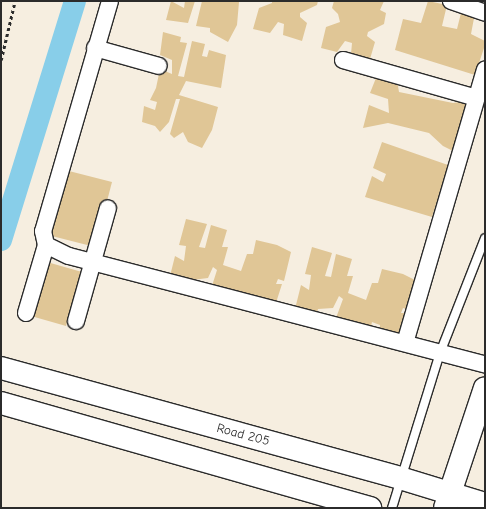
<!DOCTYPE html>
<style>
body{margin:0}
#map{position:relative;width:486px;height:509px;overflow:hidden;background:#f6eee0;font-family:"Comic Neue",sans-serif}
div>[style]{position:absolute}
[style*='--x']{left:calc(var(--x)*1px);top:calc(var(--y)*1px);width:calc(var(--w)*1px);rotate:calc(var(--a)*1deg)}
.canal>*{height:22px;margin:-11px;padding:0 11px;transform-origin:11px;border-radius:11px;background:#88cee9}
.building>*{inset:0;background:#e0c696}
.path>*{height:2.5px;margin-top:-1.25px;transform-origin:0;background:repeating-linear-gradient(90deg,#2b2b2b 0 3px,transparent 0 6px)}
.roads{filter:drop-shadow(1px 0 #2b2b2b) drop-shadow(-1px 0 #2b2b2b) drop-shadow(0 1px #2b2b2b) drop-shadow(0 -1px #2b2b2b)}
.lane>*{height:8px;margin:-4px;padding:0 4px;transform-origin:4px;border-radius:4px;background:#fff}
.street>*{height:16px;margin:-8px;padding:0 8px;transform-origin:8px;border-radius:8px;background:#fff}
.secondary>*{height:22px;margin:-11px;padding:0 11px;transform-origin:11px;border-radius:11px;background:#fff}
span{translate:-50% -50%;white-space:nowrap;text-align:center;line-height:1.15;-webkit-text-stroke:3px #fff;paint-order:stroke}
.street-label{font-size:13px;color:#2b2b2b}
.frame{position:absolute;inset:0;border:2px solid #2b2b2b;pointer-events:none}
</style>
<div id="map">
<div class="canal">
<div style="--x:1;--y:240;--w:250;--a:-72.8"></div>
</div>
<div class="building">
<div style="clip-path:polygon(171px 1px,184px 8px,185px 1px,195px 1px,188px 23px,166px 20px)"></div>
<div style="clip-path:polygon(202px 1px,239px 2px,237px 25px,228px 42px,210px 32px,210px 28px,196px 26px)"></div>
<div style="clip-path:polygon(272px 1px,318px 1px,317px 5px,300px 13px,300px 17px,307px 23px,302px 41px,283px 35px,284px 24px,278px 22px,270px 33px,253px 29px,259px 8px,272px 3px)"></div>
<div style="clip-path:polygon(334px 1px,384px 1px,380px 10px,386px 13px,384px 24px,368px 32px,367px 36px,375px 42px,370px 59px,351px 54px,352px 43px,345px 41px,337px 52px,321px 48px,326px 27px,340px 22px,338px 14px,332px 8px)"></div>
<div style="clip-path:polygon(428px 1px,447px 5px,442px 26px,457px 29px,462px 9px,475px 13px,471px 34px,485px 41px,485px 45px,475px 75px,395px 50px,403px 19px,421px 23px)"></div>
<div style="clip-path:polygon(163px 32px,181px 37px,180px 42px,187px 43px,178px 76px,184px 77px,192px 41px,205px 44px,202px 56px,207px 57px,209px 50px,226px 55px,221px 88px,186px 81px,179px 95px,218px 107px,212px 130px,202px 148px,188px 142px,183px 132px,174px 138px,170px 134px,180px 99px,176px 99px,169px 122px,160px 132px,155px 126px,142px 122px,144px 106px,155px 110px,157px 102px,150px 100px,156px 88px,160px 69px,172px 74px,172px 60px,160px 55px)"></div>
<div style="clip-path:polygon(378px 73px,397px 80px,399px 92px,453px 103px,474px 100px,459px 154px,443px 146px,429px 133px,388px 123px,363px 128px,369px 105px,389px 113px,388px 99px,370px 93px)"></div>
<div style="clip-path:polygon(382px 142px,448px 165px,432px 217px,365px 197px,372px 176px,383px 182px,386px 174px,373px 168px)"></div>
<div style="clip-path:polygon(65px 170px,112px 182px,95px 247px,48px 235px)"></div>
<div style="clip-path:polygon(186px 219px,207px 224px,199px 247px,205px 248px,211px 225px,227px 230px,222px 247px,228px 247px,223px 265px,241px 271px,247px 254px,253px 254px,256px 240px,277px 245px,291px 252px,284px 281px,278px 279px,276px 284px,282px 284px,274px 309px,255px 302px,254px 296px,247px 293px,245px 301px,211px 289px,217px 270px,213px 267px,208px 278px,192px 280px,191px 287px,169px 280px,175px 256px,184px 261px,186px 246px,179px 245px)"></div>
<div style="clip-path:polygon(312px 247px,332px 253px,325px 276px,331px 277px,336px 254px,352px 259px,347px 276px,353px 276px,348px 293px,366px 300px,372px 283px,378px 283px,382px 269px,403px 274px,417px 281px,410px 310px,403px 308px,401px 313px,408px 313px,400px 338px,380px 331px,380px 325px,372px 322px,370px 330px,336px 318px,343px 299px,339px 296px,333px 308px,318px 309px,316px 316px,295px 309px,301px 285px,309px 290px,311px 275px,305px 274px)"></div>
<div style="clip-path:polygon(47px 262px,82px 272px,66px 326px,31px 316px)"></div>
</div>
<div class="path">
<div style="--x:1;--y:60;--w:61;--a:-76.7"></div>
</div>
<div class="roads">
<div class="lane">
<div style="--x:392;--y:508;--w:162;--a:-72.8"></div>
<div style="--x:440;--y:353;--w:123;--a:-68.6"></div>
</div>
<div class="street">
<div style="--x:110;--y:1;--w:240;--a:106.2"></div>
<div style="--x:43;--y:231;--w:14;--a:78"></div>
<div style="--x:46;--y:245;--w:25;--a:26"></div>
<div style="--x:69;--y:256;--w:430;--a:14.6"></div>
<div style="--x:451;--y:1;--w:36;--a:19"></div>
<div style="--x:95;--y:48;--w:66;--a:15.7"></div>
<div style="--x:343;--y:60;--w:138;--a:15.9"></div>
<div style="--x:26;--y:313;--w:71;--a:-73.6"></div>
<div style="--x:76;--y:321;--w:117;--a:-74.2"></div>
<div style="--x:405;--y:343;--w:285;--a:-73.7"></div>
</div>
<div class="secondary">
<div style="--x:1;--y:368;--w:414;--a:15.4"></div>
<div style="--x:400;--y:478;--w:89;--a:17"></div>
<div style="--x:1;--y:403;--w:384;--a:15.9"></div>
<div style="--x:445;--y:508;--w:126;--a:-71.6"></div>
</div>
</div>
<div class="street-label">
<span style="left:243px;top:435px;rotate:15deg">Road 205</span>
</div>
<div class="frame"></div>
</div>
